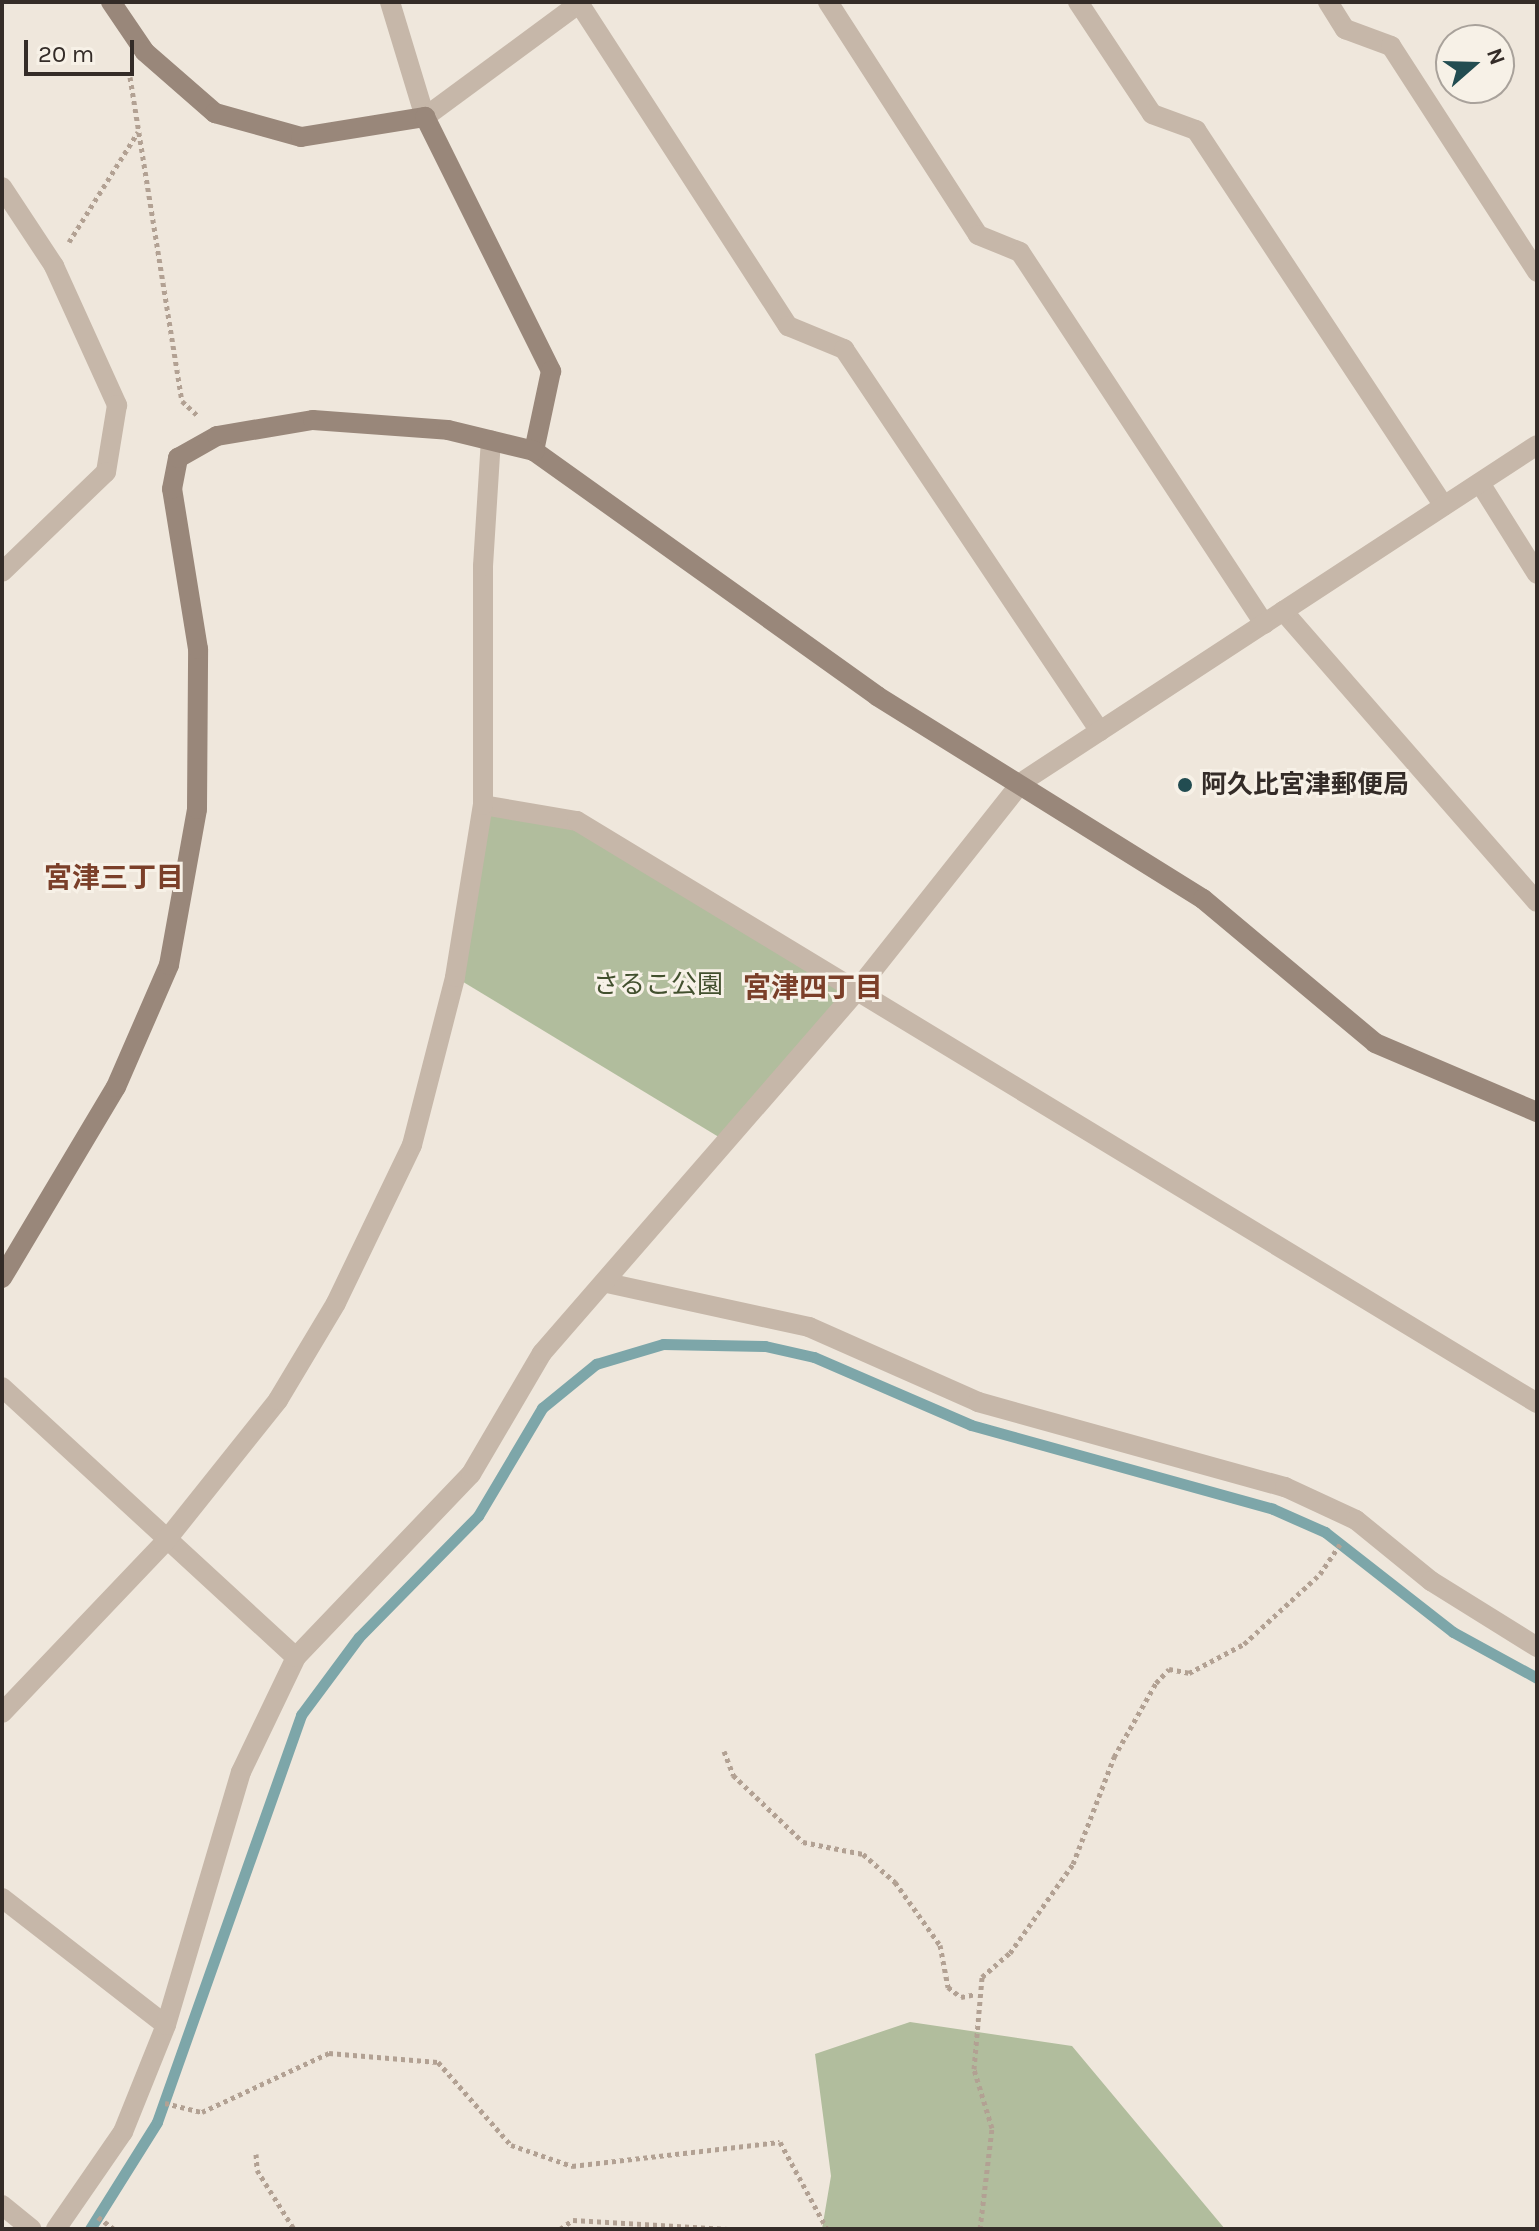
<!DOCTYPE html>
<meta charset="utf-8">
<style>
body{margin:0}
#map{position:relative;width:1539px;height:2231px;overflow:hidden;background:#efe7dc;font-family:Karla,"Noto Sans JP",sans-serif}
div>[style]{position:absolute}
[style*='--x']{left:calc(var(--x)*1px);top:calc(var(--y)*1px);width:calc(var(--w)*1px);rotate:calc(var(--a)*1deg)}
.green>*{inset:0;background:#b1bd9d}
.stream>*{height:11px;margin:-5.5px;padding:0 5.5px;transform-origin:5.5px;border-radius:5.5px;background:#7da6a9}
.path>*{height:5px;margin-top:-2.5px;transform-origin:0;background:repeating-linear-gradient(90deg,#b2a193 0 4px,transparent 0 8px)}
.street>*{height:20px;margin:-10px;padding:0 10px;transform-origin:10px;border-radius:10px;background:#c6b7a9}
.secondary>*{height:20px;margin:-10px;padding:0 10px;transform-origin:10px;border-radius:10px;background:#99877a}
.dots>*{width:22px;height:22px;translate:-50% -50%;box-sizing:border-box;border:4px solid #f7f1e7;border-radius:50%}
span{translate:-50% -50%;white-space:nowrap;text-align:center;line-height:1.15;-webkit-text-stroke:6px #f7f1e7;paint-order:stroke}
.poi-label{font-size:26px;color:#342c28;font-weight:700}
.left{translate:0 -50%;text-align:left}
.park-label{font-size:26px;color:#42502e}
.neighbourhood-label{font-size:28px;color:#7b3f29;font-weight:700}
.frame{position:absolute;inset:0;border:4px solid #342c28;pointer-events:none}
.north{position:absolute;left:1435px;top:24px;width:80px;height:80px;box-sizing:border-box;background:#f7f1e7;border:2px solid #a9a29b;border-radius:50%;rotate:70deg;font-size:22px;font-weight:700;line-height:32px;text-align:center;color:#342c28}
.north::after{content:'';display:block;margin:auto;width:28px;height:36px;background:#224c51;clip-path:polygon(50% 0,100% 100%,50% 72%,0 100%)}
.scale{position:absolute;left:24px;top:40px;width:110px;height:36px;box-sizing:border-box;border:4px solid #342c28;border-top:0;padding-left:10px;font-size:24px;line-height:28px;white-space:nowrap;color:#342c28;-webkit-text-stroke:6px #f7f1e7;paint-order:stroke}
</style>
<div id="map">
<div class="green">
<div style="clip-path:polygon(483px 805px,577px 821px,857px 990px,727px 1142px,455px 977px)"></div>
<div style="clip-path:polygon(910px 2022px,1072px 2046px,1225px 2229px,822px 2229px,831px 2176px,815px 2054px)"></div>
</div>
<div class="stream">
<div style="--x:90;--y:2229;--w:126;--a:-57.9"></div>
<div style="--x:157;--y:2122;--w:432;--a:-70.5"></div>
<div style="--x:301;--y:1715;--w:97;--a:-53.4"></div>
<div style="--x:359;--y:1637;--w:170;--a:-45.5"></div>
<div style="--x:478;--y:1516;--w:126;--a:-59.3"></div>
<div style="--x:542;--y:1408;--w:70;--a:-39.2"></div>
<div style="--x:596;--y:1364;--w:70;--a:-16.6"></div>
<div style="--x:663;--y:1344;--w:102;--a:1.1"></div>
<div style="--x:765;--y:1346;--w:50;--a:12.7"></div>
<div style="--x:814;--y:1357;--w:171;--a:23.4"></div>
<div style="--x:971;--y:1425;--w:313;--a:15.5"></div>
<div style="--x:1273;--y:1509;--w:57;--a:23.9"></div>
<div style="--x:1325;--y:1532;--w:162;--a:38"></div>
<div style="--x:1453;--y:1632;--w:96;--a:28.7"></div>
</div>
<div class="path">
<div style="--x:130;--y:77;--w:328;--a:80.9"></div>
<div style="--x:182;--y:401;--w:22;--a:43"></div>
<div style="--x:69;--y:242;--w:130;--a:-57.9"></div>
<div style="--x:724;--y:1751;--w:26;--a:69"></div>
<div style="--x:733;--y:1775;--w:97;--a:43.7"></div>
<div style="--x:803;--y:1842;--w:61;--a:11.3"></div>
<div style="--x:863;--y:1854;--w:43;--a:41.2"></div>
<div style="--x:895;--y:1882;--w:77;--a:54.5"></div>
<div style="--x:940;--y:1945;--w:43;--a:79.2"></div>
<div style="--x:948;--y:1987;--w:16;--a:38"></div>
<div style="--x:961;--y:1997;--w:15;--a:-11"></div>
<div style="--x:165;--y:2103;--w:38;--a:14"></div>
<div style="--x:202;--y:2112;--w:140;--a:-24.9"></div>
<div style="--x:329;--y:2053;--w:109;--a:4.7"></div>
<div style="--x:438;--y:2062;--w:111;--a:48.7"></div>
<div style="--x:511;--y:2145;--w:65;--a:19"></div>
<div style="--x:572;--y:2166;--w:209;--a:-6.6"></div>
<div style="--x:780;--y:2142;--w:99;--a:61.6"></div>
<div style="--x:256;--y:2154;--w:16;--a:86"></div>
<div style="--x:257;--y:2170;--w:70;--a:57.9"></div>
<div style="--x:98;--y:2217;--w:20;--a:37"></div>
<div style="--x:560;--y:2229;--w:16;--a:-35"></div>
<div style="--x:573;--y:2220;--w:155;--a:3.3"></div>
<div style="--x:980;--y:2229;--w:102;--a:-83.2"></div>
<div style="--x:992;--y:2128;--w:62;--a:-107"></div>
<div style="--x:974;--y:2069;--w:92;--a:-85"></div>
<div style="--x:982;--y:1977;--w:37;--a:-41"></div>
<div style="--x:1010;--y:1953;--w:109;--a:-54.7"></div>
<div style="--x:1073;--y:1864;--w:115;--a:-69"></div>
<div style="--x:1114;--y:1757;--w:85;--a:-60.4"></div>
<div style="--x:1156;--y:1683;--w:19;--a:-47"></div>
<div style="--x:1169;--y:1669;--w:20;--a:11"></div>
<div style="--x:1189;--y:1673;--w:62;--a:-27.8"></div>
<div style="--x:1244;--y:1644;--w:103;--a:-42.6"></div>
<div style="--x:1320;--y:1574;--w:36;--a:-56"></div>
</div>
<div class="street">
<div style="--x:390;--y:2;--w:120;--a:73.1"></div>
<div style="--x:425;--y:117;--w:194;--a:-36.4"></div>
<div style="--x:828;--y:2;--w:277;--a:57.2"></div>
<div style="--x:978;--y:235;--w:45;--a:22"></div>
<div style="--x:1020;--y:252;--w:445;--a:56.7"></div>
<div style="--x:1078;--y:2;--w:134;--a:56.5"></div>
<div style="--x:1152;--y:114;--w:47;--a:20"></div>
<div style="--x:1196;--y:130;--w:450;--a:56.6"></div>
<div style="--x:1328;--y:2;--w:32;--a:58"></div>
<div style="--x:1345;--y:29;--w:49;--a:20.3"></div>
<div style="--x:1391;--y:46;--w:269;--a:57.1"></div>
<div style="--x:579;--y:3;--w:385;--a:57.1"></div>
<div style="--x:788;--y:326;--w:61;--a:22.3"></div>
<div style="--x:844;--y:349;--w:460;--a:56.2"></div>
<div style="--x:2;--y:187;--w:95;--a:56.6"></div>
<div style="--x:54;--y:266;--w:153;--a:65.6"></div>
<div style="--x:117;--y:405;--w:68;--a:99.3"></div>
<div style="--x:106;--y:472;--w:144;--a:136.1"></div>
<div style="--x:1480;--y:483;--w:107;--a:57.9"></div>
<div style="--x:1283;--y:611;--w:386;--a:48.9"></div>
<div style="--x:483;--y:805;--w:95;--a:9.7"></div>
<div style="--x:577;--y:821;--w:1123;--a:31.23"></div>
<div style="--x:607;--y:1283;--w:207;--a:12.3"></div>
<div style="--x:809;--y:1327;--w:185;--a:23.9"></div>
<div style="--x:978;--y:1402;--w:319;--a:15.5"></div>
<div style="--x:1285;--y:1487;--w:78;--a:24.9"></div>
<div style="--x:1356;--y:1520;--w:97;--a:39.1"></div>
<div style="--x:1431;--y:1581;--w:125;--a:31.9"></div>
<div style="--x:2;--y:1387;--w:399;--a:42.6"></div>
<div style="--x:2;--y:1713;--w:235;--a:-46.4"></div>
<div style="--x:164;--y:1543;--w:183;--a:-51.4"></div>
<div style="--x:278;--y:1400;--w:113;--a:-59.1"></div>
<div style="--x:336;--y:1303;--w:175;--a:-64.3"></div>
<div style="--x:412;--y:1145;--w:173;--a:-75.6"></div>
<div style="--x:455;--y:977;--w:174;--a:-80.8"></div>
<div style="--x:483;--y:805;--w:239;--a:-90"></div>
<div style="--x:483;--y:566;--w:126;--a:-86.4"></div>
<div style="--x:2;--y:1898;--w:207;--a:37.8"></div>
<div style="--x:2;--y:2205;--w:38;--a:39"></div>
<div style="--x:56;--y:2229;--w:118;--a:-55.4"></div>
<div style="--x:123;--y:2132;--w:115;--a:-68.1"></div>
<div style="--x:166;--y:2025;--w:264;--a:-73.5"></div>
<div style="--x:241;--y:1772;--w:127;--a:-64.4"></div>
<div style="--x:296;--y:1657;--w:253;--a:-46.3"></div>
<div style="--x:471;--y:1474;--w:140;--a:-59.6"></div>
<div style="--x:542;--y:1353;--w:481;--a:-49"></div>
<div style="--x:857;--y:990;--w:265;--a:-51.6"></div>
<div style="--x:1022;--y:782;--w:615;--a:-33.2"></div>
</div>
<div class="secondary">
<div style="--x:111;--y:2;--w:60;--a:55.8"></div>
<div style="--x:145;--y:52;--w:93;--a:41.1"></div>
<div style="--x:215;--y:113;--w:89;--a:15.6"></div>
<div style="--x:301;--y:137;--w:126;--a:-9.2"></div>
<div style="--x:425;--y:117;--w:284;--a:63.6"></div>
<div style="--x:551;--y:371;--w:82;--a:102"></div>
<div style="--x:534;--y:451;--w:422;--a:35.5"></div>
<div style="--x:877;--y:696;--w:384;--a:31.9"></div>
<div style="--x:1203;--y:899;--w:224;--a:39.9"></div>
<div style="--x:1375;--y:1043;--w:176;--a:23.1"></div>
<div style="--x:2;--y:1278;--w:222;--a:-59.2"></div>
<div style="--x:116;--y:1087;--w:133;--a:-66.5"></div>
<div style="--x:169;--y:965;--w:158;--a:-79.8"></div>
<div style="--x:197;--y:809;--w:160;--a:-89.6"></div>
<div style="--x:198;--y:649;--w:162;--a:-99.2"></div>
<div style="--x:172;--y:489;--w:32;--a:-79"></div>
<div style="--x:178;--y:458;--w:45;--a:-29.4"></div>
<div style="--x:217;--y:436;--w:97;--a:-9.5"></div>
<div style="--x:313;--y:420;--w:135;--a:4.2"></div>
<div style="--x:448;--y:430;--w:89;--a:13.7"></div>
</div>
<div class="dots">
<div style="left:1185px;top:785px;background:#224c51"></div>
</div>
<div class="poi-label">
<span class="left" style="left:1201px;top:785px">阿久比宮津郵便局</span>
</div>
<div class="park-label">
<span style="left:658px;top:985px">さるこ公園</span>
</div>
<div class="neighbourhood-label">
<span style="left:114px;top:878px">宮津三丁目</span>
<span style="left:813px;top:988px">宮津四丁目</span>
</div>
<div class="frame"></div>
<div class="north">N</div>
<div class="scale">20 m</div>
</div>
